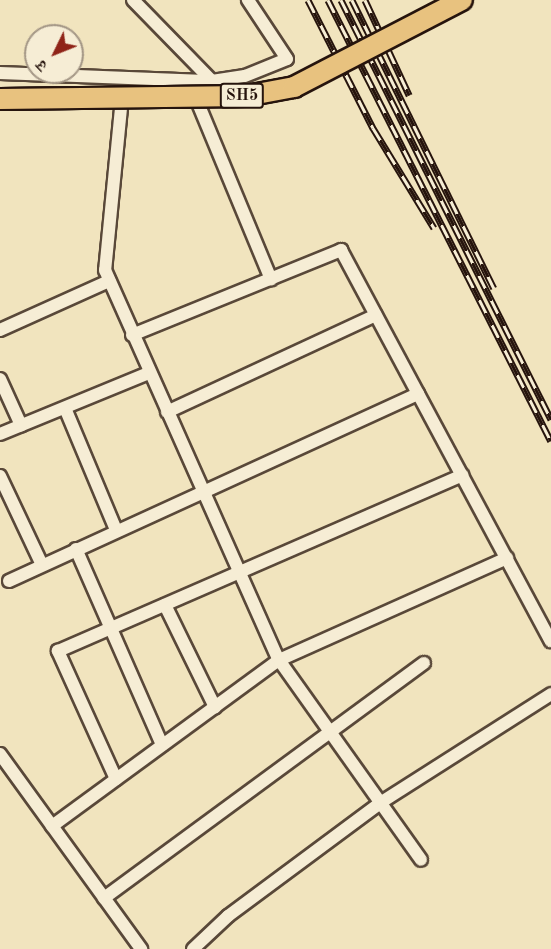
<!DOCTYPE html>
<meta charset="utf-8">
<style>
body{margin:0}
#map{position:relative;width:551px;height:949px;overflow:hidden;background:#f1e4be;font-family:"Old Standard TT","Noto Serif Devanagari",serif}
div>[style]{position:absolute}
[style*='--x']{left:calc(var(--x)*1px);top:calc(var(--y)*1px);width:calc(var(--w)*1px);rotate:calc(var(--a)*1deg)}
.roads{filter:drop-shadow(2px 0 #594839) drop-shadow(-2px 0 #594839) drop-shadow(0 2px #594839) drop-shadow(0 -2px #594839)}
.street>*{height:12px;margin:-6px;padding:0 6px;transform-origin:6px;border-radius:6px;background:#f6edd5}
.rail>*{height:7px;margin-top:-3.5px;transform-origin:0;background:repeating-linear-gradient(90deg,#f6edd5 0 14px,#26140d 0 28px);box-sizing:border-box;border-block:2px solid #26140d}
.bridges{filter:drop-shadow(2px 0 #26140d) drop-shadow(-2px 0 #26140d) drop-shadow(0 2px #26140d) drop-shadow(0 -2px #26140d)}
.primary-bridge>*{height:20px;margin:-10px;padding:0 10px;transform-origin:10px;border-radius:10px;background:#e8c27f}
span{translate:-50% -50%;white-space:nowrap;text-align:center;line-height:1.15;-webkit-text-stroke:6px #f6edd5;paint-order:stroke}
.shield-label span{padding:2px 4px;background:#f6edd5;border:2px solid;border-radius:4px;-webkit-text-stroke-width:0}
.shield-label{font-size:16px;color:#26140d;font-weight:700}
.north{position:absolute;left:24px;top:24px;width:60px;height:60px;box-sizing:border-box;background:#f6edd5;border:2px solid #a39685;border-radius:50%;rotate:227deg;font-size:16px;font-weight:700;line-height:24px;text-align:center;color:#26140d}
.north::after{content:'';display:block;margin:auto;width:21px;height:27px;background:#8f2418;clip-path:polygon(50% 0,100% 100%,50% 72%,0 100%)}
</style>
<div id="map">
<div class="roads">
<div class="street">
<div style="--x:133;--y:0;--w:113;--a:45.7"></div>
<div style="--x:0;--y:73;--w:212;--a:2.2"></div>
<div style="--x:212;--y:81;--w:33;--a:-9"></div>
<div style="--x:245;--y:76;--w:45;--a:-22"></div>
<div style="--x:287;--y:59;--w:71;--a:-123.5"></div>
<div style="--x:193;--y:91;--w:204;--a:67.5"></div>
<div style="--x:122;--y:98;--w:173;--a:95.6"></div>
<div style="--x:105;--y:270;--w:427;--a:66"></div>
<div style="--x:279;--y:660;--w:245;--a:54.6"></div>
<div style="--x:0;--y:330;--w:120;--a:-24.2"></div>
<div style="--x:132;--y:335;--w:226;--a:-22.1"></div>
<div style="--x:341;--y:250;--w:444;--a:61.8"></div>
<div style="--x:0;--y:379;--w:51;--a:65.5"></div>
<div style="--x:65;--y:408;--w:132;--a:67.3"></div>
<div style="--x:167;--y:412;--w:230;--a:-24.9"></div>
<div style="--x:0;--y:434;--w:161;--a:-22.3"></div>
<div style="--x:0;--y:476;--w:98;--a:64.7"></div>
<div style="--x:76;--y:549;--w:214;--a:66.3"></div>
<div style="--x:9;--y:581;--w:450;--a:-24.6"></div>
<div style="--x:165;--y:605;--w:114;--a:63.9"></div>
<div style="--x:0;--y:754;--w:241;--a:54.1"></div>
<div style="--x:116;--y:779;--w:141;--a:-114.4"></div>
<div style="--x:58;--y:651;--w:441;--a:-23.5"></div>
<div style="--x:52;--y:826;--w:281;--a:-36.2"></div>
<div style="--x:279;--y:660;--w:250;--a:-24.1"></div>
<div style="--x:104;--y:898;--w:397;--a:-36.3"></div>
<div style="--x:193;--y:949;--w:48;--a:-43.3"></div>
<div style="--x:228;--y:916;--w:189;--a:-36.6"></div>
<div style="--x:380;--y:803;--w:203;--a:-32.5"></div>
</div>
</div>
<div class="rail">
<div style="--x:308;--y:0;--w:144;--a:63.1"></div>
<div style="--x:373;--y:128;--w:117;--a:58.6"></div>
<div style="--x:328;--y:0;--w:494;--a:63.2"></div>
<div style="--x:341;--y:0;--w:469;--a:63.4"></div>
<div style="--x:352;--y:0;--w:321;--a:63.8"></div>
<div style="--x:365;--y:0;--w:105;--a:65.1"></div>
</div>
<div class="bridges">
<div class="primary-bridge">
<div style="--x:0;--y:99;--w:246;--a:-0.7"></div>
<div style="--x:246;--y:96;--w:49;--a:-10.6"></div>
<div style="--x:294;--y:87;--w:189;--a:-27.4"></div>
</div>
</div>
<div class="shield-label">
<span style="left:242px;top:96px">SH5</span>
</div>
<div class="north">उ</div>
</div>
